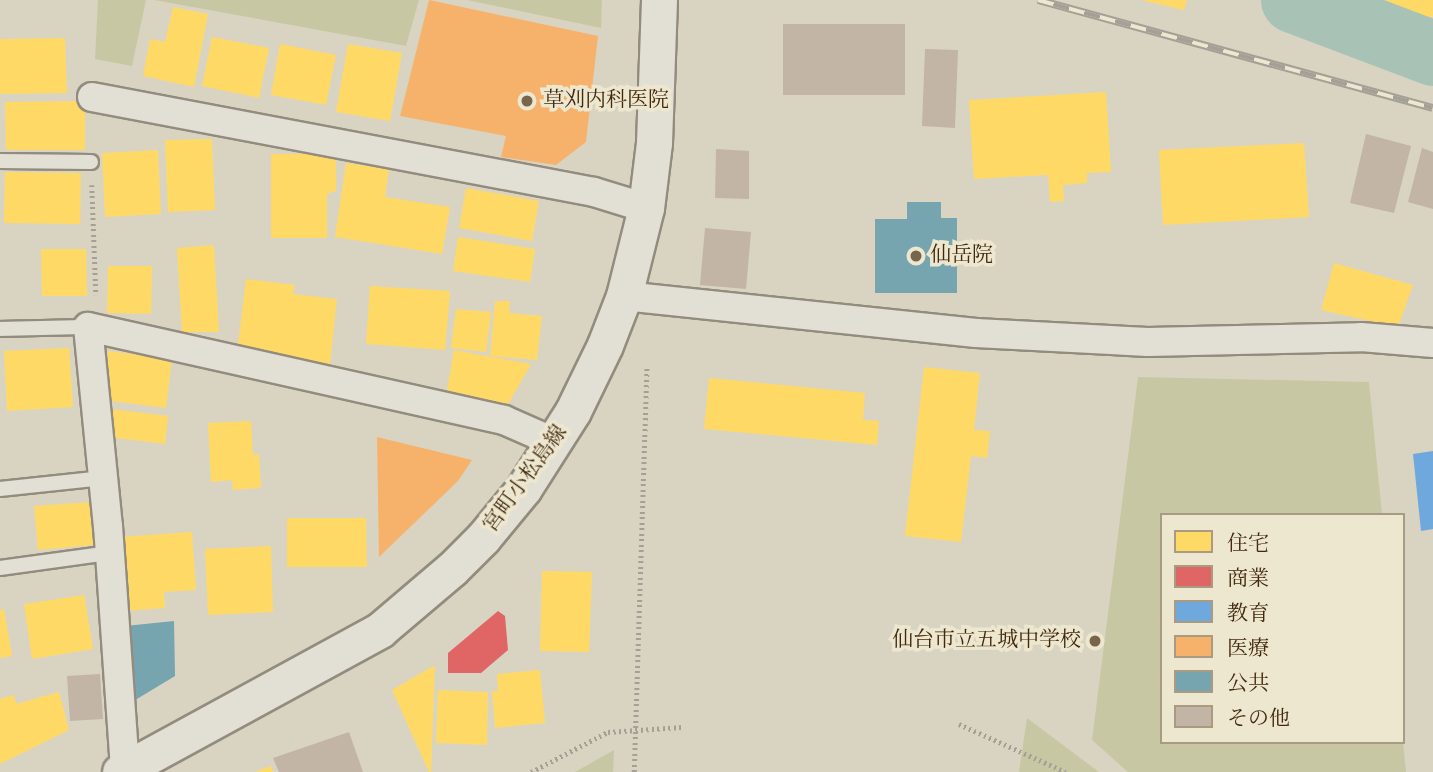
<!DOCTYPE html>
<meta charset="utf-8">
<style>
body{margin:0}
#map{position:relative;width:1433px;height:772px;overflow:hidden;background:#d9d4c1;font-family:"Old Standard TT","Noto Serif JP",serif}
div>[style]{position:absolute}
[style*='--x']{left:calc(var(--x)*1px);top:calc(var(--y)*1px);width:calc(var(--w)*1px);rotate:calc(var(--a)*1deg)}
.green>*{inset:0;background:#c7c8a3}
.homes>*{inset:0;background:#ffd966}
.shops>*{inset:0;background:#e06666}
.schools>*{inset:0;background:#6fa8dc}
.health>*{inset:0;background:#f6b26b}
.public>*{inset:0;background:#76a5af}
.river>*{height:65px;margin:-32.5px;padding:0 32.5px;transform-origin:32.5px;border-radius:32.5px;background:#a9c2b6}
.building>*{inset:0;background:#c2b5a5}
.path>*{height:4.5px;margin-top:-2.25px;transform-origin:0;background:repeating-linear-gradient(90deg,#a5a096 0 2px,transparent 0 5.5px)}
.roads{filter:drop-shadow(2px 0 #938c7e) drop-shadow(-2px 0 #938c7e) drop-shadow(0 2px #938c7e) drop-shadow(0 -2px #938c7e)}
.service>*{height:14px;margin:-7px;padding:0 7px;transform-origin:7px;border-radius:7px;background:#e2dfd5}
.minor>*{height:28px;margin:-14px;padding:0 14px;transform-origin:14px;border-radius:14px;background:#e2dfd5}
.tertiary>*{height:35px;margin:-17.5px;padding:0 17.5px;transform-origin:17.5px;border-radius:17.5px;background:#e2dfd5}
.rail>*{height:8px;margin-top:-4px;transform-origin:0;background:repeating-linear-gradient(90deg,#ede7d0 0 16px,#a5a096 0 32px);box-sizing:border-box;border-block:2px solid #a5a096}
.dots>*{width:19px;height:19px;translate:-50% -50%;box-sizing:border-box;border:4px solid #ede7d0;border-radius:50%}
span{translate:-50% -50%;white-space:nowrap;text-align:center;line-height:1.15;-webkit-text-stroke:7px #ede7d0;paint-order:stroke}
.poi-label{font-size:21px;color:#42290d}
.left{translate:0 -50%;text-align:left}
.right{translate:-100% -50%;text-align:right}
.street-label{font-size:21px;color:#42290d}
.legend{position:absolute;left:1160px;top:513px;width:245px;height:231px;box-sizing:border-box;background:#ede7d0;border:2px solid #a99b82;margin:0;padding:9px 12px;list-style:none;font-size:21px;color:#42290d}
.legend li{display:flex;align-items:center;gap:14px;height:35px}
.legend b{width:35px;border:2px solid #a99b82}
</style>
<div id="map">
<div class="green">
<div style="clip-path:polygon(98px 0,146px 0,132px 66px,95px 59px)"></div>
<div style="clip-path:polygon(154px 0,419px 0,406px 46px)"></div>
<div style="clip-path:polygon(467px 0,602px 0,601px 28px)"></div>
<div style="clip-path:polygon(1138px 377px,1369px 382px,1382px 515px,1162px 515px,1162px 742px,1403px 742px,1406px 772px,1128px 772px,1092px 740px)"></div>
<div style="clip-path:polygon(1027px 718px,1099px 772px,1019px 772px)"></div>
<div style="clip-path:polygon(614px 750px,613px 772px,575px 772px)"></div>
</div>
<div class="homes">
<div style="clip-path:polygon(1141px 0,1187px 0,1184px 10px)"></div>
<div style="clip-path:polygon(1352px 0,1433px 0,1433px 17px,1388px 17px,1388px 4px,1352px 4px)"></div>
<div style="clip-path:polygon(173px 7px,208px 14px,194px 87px,143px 76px,150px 39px,165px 42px)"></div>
<div style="clip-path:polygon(212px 37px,269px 48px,259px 98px,202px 86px)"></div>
<div style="clip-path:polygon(65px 38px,67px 93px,0 94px,0 39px)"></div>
<div style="clip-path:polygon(280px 44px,336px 55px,326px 105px,271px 95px)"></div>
<div style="clip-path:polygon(348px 44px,402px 53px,390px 121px,336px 112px)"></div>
<div style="clip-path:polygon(1106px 92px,1111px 172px,1087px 173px,1087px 183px,1063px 185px,1064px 201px,1050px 202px,1048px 175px,974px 179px,969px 100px)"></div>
<div style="clip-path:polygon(85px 101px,85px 150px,6px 150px,5px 102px)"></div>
<div style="clip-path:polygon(212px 139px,215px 210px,168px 212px,165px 140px)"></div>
<div style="clip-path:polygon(1304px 143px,1309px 217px,1163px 225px,1159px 150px)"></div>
<div style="clip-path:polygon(158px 150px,161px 214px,105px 217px,102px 153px)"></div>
<div style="clip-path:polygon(271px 154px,336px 154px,336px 191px,327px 194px,327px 238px,271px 238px)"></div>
<div style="clip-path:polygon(346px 163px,389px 169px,385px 197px,450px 207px,442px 254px,335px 237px)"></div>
<div style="clip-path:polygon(5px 172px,81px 173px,80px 224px,4px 223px)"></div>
<div style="clip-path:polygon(466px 188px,539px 201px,532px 241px,459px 228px)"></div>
<div style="clip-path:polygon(458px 237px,535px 249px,530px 282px,453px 271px)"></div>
<div style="clip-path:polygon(214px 245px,219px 332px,182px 332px,177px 248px)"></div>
<div style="clip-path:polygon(41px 249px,86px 249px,87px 296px,42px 296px)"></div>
<div style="clip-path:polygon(1334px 263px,1413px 285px,1398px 327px,1321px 310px)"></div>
<div style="clip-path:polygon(108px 266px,152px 266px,151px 314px,107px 313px)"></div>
<div style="clip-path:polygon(246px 279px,295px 285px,293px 294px,337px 299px,330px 364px,237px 353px)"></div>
<div style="clip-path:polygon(370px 286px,450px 291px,445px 350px,366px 344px)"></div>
<div style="clip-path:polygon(495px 301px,510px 301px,509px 313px,542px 316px,537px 360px,490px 356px)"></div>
<div style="clip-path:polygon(456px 309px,491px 312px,486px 352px,451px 348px)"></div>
<div style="clip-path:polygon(69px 348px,73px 407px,7px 411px,4px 351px)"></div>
<div style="clip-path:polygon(454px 350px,531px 364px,507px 406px,446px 396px)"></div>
<div style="clip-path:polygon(108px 351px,172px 359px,166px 408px,102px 400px)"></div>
<div style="clip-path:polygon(924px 367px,980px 373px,974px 430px,990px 431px,987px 458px,971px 456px,961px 542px,905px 536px)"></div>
<div style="clip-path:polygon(709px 378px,865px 393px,863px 420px,879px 421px,877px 445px,704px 429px)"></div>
<div style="clip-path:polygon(111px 409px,168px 416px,165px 444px,108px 437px)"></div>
<div style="clip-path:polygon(251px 421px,253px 455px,259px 454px,261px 488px,233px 490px,232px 480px,211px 482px,208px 423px)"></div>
<div style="clip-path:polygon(91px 502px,94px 545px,38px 550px,34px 506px)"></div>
<div style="clip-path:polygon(287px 518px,366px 518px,367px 567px,287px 567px)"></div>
<div style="clip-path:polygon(192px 532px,196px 590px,164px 592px,165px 608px,125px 611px,119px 537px)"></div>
<div style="clip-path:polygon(271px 546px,273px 612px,208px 615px,205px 549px)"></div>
<div style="clip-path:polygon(542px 571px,592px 572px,589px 652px,540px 651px)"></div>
<div style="clip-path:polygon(84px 595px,93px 649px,32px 659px,24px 604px)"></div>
<div style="clip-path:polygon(4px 609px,12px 656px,0 658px,0 610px)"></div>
<div style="clip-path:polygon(435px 665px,431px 772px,429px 772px,392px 690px)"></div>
<div style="clip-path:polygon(540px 670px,545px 723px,495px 728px,492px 691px,498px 691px,497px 674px)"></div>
<div style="clip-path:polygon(438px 690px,488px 692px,487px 745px,436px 743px)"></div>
<div style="clip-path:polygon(59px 692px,69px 730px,0 764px,0 699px,14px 695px,16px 704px)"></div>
<div style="clip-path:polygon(271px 766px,273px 772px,255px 772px)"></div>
</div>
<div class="shops">
<div style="clip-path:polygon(498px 611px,505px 616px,508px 650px,481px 673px,448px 673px,448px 653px)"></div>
</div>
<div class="schools">
<div style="clip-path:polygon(1433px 451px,1433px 529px,1421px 531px,1413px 454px)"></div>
</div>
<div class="health">
<div style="clip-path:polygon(429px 0,598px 36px,586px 142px,556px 165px,501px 157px,506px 136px,400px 116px)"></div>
<div style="clip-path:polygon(377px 437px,472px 460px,458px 481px,379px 557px)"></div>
</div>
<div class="public">
<div style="clip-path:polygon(907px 202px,941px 202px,941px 218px,957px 218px,957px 293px,875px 293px,875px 219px,907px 219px)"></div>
<div style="clip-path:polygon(174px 621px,175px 676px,127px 705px,125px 626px)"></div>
</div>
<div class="river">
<div style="--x:1293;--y:0;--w:150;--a:20.7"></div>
</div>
<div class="building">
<div style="clip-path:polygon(783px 24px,905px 24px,905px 95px,783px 95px)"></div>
<div style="clip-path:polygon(925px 49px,958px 50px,955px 128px,922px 126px)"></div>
<div style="clip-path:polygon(1366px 134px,1411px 146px,1394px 213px,1350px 203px)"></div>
<div style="clip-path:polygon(1422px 148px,1433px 152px,1433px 209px,1408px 202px)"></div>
<div style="clip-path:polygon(716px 149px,749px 151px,749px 199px,715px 198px)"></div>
<div style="clip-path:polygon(705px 228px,751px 232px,746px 289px,700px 285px)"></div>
<div style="clip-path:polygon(100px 674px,103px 719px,70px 721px,67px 676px)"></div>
<div style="clip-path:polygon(349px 732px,363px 772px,279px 772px,273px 758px)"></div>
</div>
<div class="path">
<div style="--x:92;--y:185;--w:110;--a:87.9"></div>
<div style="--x:959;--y:724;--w:117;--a:24.2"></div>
<div style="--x:531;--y:772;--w:87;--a:-27.5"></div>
<div style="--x:608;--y:732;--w:74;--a:-3.9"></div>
<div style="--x:634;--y:772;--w:406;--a:-88.2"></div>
</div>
<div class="roads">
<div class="service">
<div style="--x:0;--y:161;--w:91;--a:0.6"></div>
<div style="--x:0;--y:329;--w:88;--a:-1.3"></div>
<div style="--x:0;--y:489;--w:104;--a:-6.1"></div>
<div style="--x:0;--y:568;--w:111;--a:-7.8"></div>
</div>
<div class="minor">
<div style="--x:92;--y:97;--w:511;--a:10.72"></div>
<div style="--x:594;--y:192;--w:54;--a:17.1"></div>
<div style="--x:624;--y:296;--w:354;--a:6"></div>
<div style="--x:976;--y:333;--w:172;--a:3"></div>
<div style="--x:1148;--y:342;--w:213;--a:-1.3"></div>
<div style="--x:1361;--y:337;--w:72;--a:4.8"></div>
<div style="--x:125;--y:769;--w:243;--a:-94"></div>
<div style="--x:108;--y:527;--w:201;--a:-95.7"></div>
<div style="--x:88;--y:327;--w:426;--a:12.6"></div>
<div style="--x:504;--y:420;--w:55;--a:23.7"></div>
</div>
<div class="tertiary">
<div style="--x:120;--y:772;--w:296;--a:-28.6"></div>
<div style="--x:380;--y:630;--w:94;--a:-40.3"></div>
<div style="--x:452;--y:569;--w:44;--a:-45"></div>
<div style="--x:483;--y:538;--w:65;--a:-50.6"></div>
<div style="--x:524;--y:488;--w:91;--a:-57.5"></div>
<div style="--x:573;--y:411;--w:73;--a:-64.1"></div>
<div style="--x:605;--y:345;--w:53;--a:-68.8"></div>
<div style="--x:624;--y:296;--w:91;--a:-76"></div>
<div style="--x:646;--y:208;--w:65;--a:-83"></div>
<div style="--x:654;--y:143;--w:143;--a:-88"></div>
</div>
</div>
<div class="rail">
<div style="--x:1038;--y:0;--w:409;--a:15.3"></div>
</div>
<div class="dots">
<div style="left:527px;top:101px;background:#77654c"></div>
<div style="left:916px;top:256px;background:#77654c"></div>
<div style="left:1095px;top:641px;background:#77654c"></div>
</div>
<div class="poi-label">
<span class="left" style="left:543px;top:101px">草刈内科医院</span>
<span class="left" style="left:930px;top:256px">仙岳院</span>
<span class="right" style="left:1081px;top:641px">仙台市立五城中学校</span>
</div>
<div class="street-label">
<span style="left:526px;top:479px;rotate:-54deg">宮町小松島線</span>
</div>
<ul class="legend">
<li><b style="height:19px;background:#ffd966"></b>住宅</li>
<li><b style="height:19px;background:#e06666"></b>商業</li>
<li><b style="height:19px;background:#6fa8dc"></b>教育</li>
<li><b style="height:19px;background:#f6b26b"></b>医療</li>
<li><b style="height:19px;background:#76a5af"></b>公共</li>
<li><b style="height:19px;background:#c2b5a5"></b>その他</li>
</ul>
</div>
